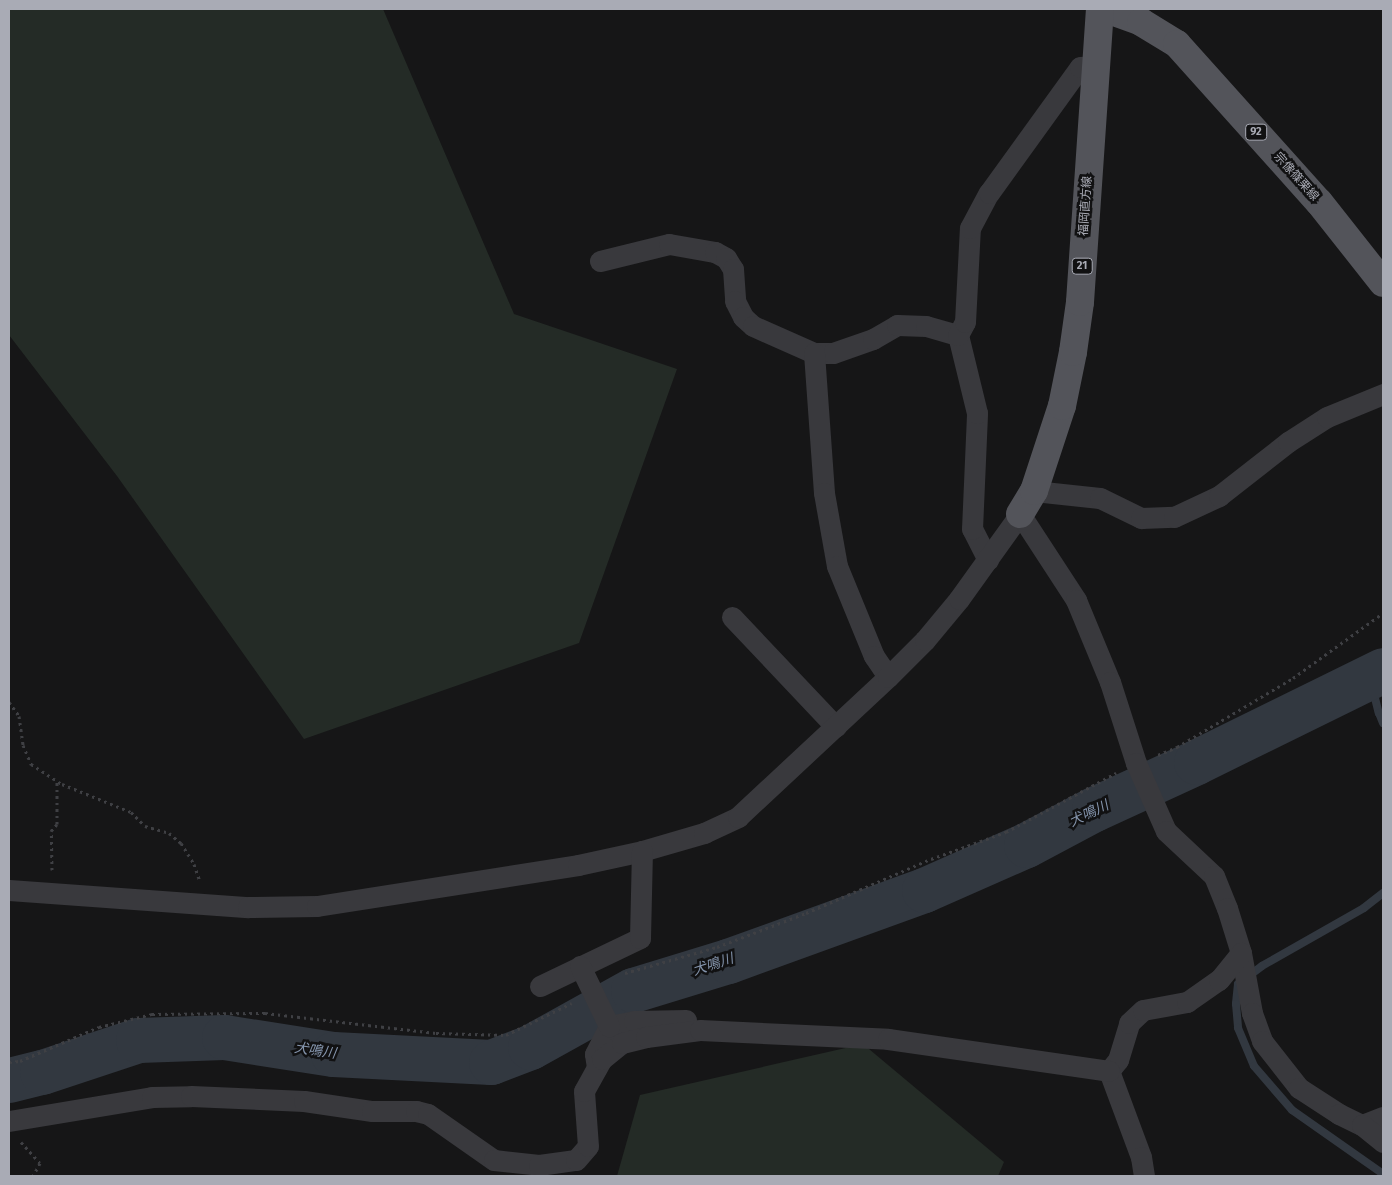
<!DOCTYPE html>
<meta charset="utf-8">
<style>
body{margin:0}
#map{position:relative;width:1392px;height:1185px;overflow:hidden;background:#161617;font-family:"Fira Sans","Noto Sans JP",sans-serif}
div>[style]{position:absolute}
[style*='--x']{left:calc(var(--x)*1px);top:calc(var(--y)*1px);width:calc(var(--w)*1px);rotate:calc(var(--a)*1deg)}
.green>*{inset:0;background:#242b26}
.stream>*{height:8px;margin:-4px;padding:0 4px;transform-origin:4px;border-radius:4px;background:#323840}
.river>*{height:45px;margin:-22.5px;padding:0 22.5px;transform-origin:22.5px;border-radius:22.5px;background:#323840}
.path>*{height:3px;margin-top:-1.5px;transform-origin:0;background:repeating-linear-gradient(90deg,#3f4044 0 2.5px,transparent 0 6.5px)}
.street>*{height:21px;margin:-10.5px;padding:0 10.5px;transform-origin:10.5px;border-radius:10.5px;background:#39393d}
.primary>*{height:28px;margin:-14px;padding:0 14px;transform-origin:14px;border-radius:14px;background:#53545a}
.street-bridge>*{height:21px;margin:-10.5px;padding:0 10.5px;transform-origin:10.5px;border-radius:10.5px;background:#39393d}
span{translate:-50% -50%;white-space:nowrap;text-align:center;line-height:1.15;-webkit-text-stroke:5px #111112;paint-order:stroke}
.shield-label span{padding:1px 4px;background:#111112;border:1px solid;border-radius:4px;-webkit-text-stroke-width:0}
.shield-label{font-size:11px;color:#a9abb5;font-weight:700}
.street-label{font-size:12px;color:#a9abb5}
.water-label{font-size:14px;color:#8494ac;font-style:italic}
.frame{position:absolute;inset:0;border:10px solid #a9abb5;pointer-events:none}
</style>
<div id="map">
<div class="green">
<div style="clip-path:polygon(9px 9px,383px 9px,514px 314px,677px 369px,579px 643px,304px 739px,117px 476px,9px 335px)"></div>
<div style="clip-path:polygon(863px 1044px,1004px 1162px,998px 1176px,617px 1176px,640px 1095px)"></div>
</div>
<div class="stream">
<div style="--x:1370;--y:678;--w:36;--a:76"></div>
<div style="--x:1379;--y:713;--w:11;--a:68"></div>
<div style="--x:1383;--y:893;--w:24;--a:142"></div>
<div style="--x:1364;--y:908;--w:117;--a:150.4"></div>
<div style="--x:1262;--y:966;--w:30;--a:143"></div>
<div style="--x:1238;--y:984;--w:20;--a:96"></div>
<div style="--x:1236;--y:1004;--w:24;--a:85"></div>
<div style="--x:1238;--y:1028;--w:41;--a:67.2"></div>
<div style="--x:1254;--y:1066;--w:58;--a:49.2"></div>
<div style="--x:1292;--y:1110;--w:111;--a:35.1"></div>
</div>
<div class="river">
<div style="--x:9;--y:1080;--w:34;--a:-14"></div>
<div style="--x:42;--y:1072;--w:101;--a:-18.4"></div>
<div style="--x:138;--y:1040;--w:86;--a:-2"></div>
<div style="--x:224;--y:1037;--w:110;--a:8.9"></div>
<div style="--x:333;--y:1054;--w:158;--a:2.9"></div>
<div style="--x:491;--y:1062;--w:42;--a:-21"></div>
<div style="--x:530;--y:1047;--w:118;--a:-29"></div>
<div style="--x:633;--y:990;--w:99;--a:-17"></div>
<div style="--x:728;--y:961;--w:208;--a:-19.9"></div>
<div style="--x:924;--y:890;--w:111;--a:-23.8"></div>
<div style="--x:1026;--y:845;--w:77;--a:-27.9"></div>
<div style="--x:1094;--y:809;--w:112;--a:-24.7"></div>
<div style="--x:1196;--y:762;--w:208;--a:-26.2"></div>
</div>
<div class="path">
<div style="--x:9;--y:702;--w:17;--a:54"></div>
<div style="--x:19;--y:716;--w:29;--a:82"></div>
<div style="--x:23;--y:745;--w:21;--a:67"></div>
<div style="--x:31;--y:764;--w:37;--a:33"></div>
<div style="--x:62;--y:784;--w:74;--a:22.1"></div>
<div style="--x:131;--y:812;--w:20;--a:45"></div>
<div style="--x:145;--y:826;--w:25;--a:16"></div>
<div style="--x:169;--y:833;--w:16;--a:40"></div>
<div style="--x:181;--y:843;--w:25;--a:58"></div>
<div style="--x:194;--y:864;--w:18;--a:71"></div>
<div style="--x:1158;--y:755;--w:21;--a:-23"></div>
<div style="--x:1177;--y:747;--w:135;--a:-30.7"></div>
<div style="--x:1293;--y:678;--w:111;--a:-35.8"></div>
<div style="--x:52;--y:870;--w:39;--a:-91"></div>
<div style="--x:51;--y:831;--w:9;--a:-49"></div>
<div style="--x:57;--y:824;--w:43;--a:-90"></div>
<div style="--x:625;--y:973;--w:96;--a:-15.8"></div>
<div style="--x:717;--y:947;--w:95;--a:-20.9"></div>
<div style="--x:806;--y:913;--w:136;--a:-23.4"></div>
<div style="--x:931;--y:859;--w:80;--a:-19.8"></div>
<div style="--x:1006;--y:832;--w:125;--a:-28.2"></div>
<div style="--x:9;--y:1062;--w:11;--a:-5"></div>
<div style="--x:20;--y:1061;--w:86;--a:-23.3"></div>
<div style="--x:99;--y:1027;--w:55;--a:-13.8"></div>
<div style="--x:152;--y:1014;--w:113;--a:-0.5"></div>
<div style="--x:265;--y:1013;--w:172;--a:6.7"></div>
<div style="--x:436;--y:1033;--w:70;--a:1.6"></div>
<div style="--x:506;--y:1035;--w:73;--a:-25.9"></div>
<div style="--x:21;--y:1142;--w:28;--a:48"></div>
<div style="--x:40;--y:1163;--w:15;--a:118"></div>
</div>
<div class="street">
<div style="--x:600;--y:261;--w:71;--a:-13.8"></div>
<div style="--x:669;--y:244;--w:47;--a:9.9"></div>
<div style="--x:715;--y:252;--w:13;--a:29"></div>
<div style="--x:726;--y:258;--w:13;--a:58"></div>
<div style="--x:733;--y:269;--w:32;--a:86"></div>
<div style="--x:735;--y:301;--w:18;--a:63"></div>
<div style="--x:743;--y:317;--w:13;--a:42"></div>
<div style="--x:753;--y:326;--w:67;--a:23.9"></div>
<div style="--x:814;--y:353;--w:19;--a:0"></div>
<div style="--x:833;--y:353;--w:42;--a:-19.3"></div>
<div style="--x:873;--y:339;--w:28;--a:-30"></div>
<div style="--x:897;--y:325;--w:29;--a:2"></div>
<div style="--x:926;--y:326;--w:33;--a:16"></div>
<div style="--x:814;--y:353;--w:140;--a:85.9"></div>
<div style="--x:824;--y:493;--w:74;--a:79.9"></div>
<div style="--x:837;--y:566;--w:97;--a:67.7"></div>
<div style="--x:874;--y:656;--w:25;--a:56"></div>
<div style="--x:1034;--y:491;--w:66;--a:6.1"></div>
<div style="--x:1100;--y:498;--w:46;--a:26"></div>
<div style="--x:1141;--y:518;--w:33;--a:-2"></div>
<div style="--x:1174;--y:517;--w:50;--a:-25"></div>
<div style="--x:1219;--y:496;--w:88;--a:-38"></div>
<div style="--x:1288;--y:442;--w:46;--a:-32.7"></div>
<div style="--x:1327;--y:417;--w:61;--a:-22.3"></div>
<div style="--x:988;--y:560;--w:35;--a:-117"></div>
<div style="--x:972;--y:529;--w:116;--a:-87.5"></div>
<div style="--x:977;--y:413;--w:80;--a:-103.7"></div>
<div style="--x:958;--y:335;--w:15;--a:-62"></div>
<div style="--x:965;--y:322;--w:94;--a:-87"></div>
<div style="--x:970;--y:228;--w:40;--a:-62"></div>
<div style="--x:989;--y:193;--w:155;--a:-54.2"></div>
<div style="--x:1080;--y:67;--w:15;--a:-4"></div>
<div style="--x:732;--y:617;--w:151;--a:46.6"></div>
<div style="--x:9;--y:890;--w:240;--a:4.1"></div>
<div style="--x:248;--y:907;--w:69;--a:-0.8"></div>
<div style="--x:317;--y:906;--w:264;--a:-8.9"></div>
<div style="--x:578;--y:865;--w:66;--a:-12.3"></div>
<div style="--x:642;--y:851;--w:65;--a:-16.2"></div>
<div style="--x:704;--y:833;--w:38;--a:-25"></div>
<div style="--x:738;--y:817;--w:205;--a:-43"></div>
<div style="--x:888;--y:677;--w:52;--a:-45"></div>
<div style="--x:925;--y:640;--w:53;--a:-50.3"></div>
<div style="--x:959;--y:599;--w:105;--a:-54.3"></div>
<div style="--x:1020;--y:514;--w:103;--a:56.9"></div>
<div style="--x:1076;--y:600;--w:89;--a:67.5"></div>
<div style="--x:1110;--y:682;--w:85;--a:72.2"></div>
<div style="--x:1136;--y:763;--w:74;--a:66.2"></div>
<div style="--x:1166;--y:831;--w:66;--a:43.2"></div>
<div style="--x:1214;--y:876;--w:35;--a:68"></div>
<div style="--x:1227;--y:908;--w:47;--a:72.7"></div>
<div style="--x:1241;--y:953;--w:61;--a:79.6"></div>
<div style="--x:1252;--y:1013;--w:30;--a:70"></div>
<div style="--x:1262;--y:1041;--w:60;--a:51.8"></div>
<div style="--x:1299;--y:1088;--w:48;--a:33"></div>
<div style="--x:1339;--y:1114;--w:25;--a:26"></div>
<div style="--x:1362;--y:1125;--w:22;--a:-21"></div>
<div style="--x:540;--y:986;--w:111;--a:-25.6"></div>
<div style="--x:640;--y:938;--w:87;--a:-88.7"></div>
<div style="--x:597;--y:1067;--w:13;--a:-99"></div>
<div style="--x:595;--y:1054;--w:31;--a:-63"></div>
<div style="--x:609;--y:1026;--w:25;--a:-11"></div>
<div style="--x:634;--y:1021;--w:52;--a:-1.1"></div>
<div style="--x:1109;--y:1071;--w:14;--a:-51"></div>
<div style="--x:1118;--y:1060;--w:39;--a:-73"></div>
<div style="--x:1129;--y:1023;--w:19;--a:-43"></div>
<div style="--x:1143;--y:1010;--w:45;--a:-10.3"></div>
<div style="--x:1187;--y:1002;--w:39;--a:-35"></div>
<div style="--x:1219;--y:980;--w:35;--a:-51"></div>
<div style="--x:1109;--y:1071;--w:92;--a:69.6"></div>
<div style="--x:1141;--y:1157;--w:19;--a:81"></div>
<div style="--x:9;--y:1121;--w:145;--a:-9.5"></div>
<div style="--x:152;--y:1097;--w:39;--a:-1"></div>
<div style="--x:191;--y:1096;--w:113;--a:2.5"></div>
<div style="--x:304;--y:1101;--w:69;--a:8.4"></div>
<div style="--x:372;--y:1111;--w:44;--a:0"></div>
<div style="--x:416;--y:1111;--w:12;--a:14"></div>
<div style="--x:428;--y:1114;--w:80;--a:34.9"></div>
<div style="--x:494;--y:1160;--w:45;--a:6.3"></div>
<div style="--x:539;--y:1165;--w:37;--a:-8"></div>
<div style="--x:576;--y:1160;--w:18;--a:-49"></div>
<div style="--x:588;--y:1146;--w:55;--a:-94.2"></div>
<div style="--x:584;--y:1091;--w:37;--a:-61"></div>
<div style="--x:602;--y:1059;--w:26;--a:-39"></div>
<div style="--x:622;--y:1043;--w:25;--a:-14"></div>
<div style="--x:646;--y:1037;--w:54;--a:-7.4"></div>
<div style="--x:700;--y:1030;--w:188;--a:2.7"></div>
<div style="--x:888;--y:1039;--w:223;--a:8.2"></div>
<div style="--x:1362;--y:1125;--w:27;--a:39"></div>
</div>
<div class="primary">
<div style="--x:1106;--y:9;--w:37;--a:20"></div>
<div style="--x:1141;--y:22;--w:42;--a:31.4"></div>
<div style="--x:1177;--y:44;--w:212;--a:48.1"></div>
<div style="--x:1319;--y:202;--w:103;--a:51.7"></div>
<div style="--x:1020;--y:514;--w:27;--a:-59"></div>
<div style="--x:1034;--y:491;--w:89;--a:-71.8"></div>
<div style="--x:1062;--y:406;--w:55;--a:-78.5"></div>
<div style="--x:1073;--y:352;--w:50;--a:-82"></div>
<div style="--x:1080;--y:302;--w:294;--a:-86.1"></div>
</div>
<div class="street-bridge">
<div style="--x:580;--y:966;--w:67;--a:64.2"></div>
</div>
<div class="shield-label">
<span style="left:1256px;top:132px">92</span>
<span style="left:1082px;top:266px">21</span>
</div>
<div class="street-label">
<span style="left:1296px;top:177px;rotate:48deg">宗像篠栗線</span>
<span style="left:1086px;top:206px;rotate:-86deg">福岡直方線</span>
</div>
<div class="water-label">
<span style="left:1089px;top:814px;rotate:-26deg">犬鳴川</span>
<span style="left:713px;top:965px;rotate:-18deg">犬鳴川</span>
<span style="left:315px;top:1051px;rotate:8deg">犬鳴川</span>
</div>
<div class="frame"></div>
</div>
